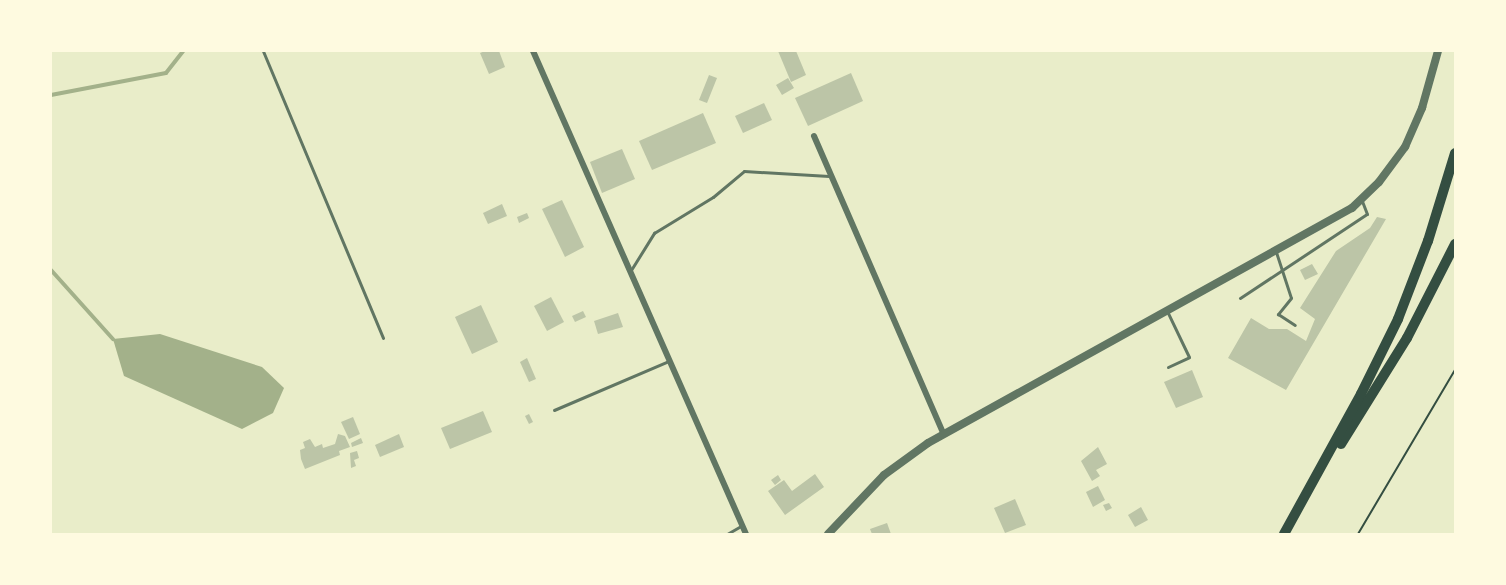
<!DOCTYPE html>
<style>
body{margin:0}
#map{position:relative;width:1506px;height:585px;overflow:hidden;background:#e9edc9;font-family:"Source Serif 4",serif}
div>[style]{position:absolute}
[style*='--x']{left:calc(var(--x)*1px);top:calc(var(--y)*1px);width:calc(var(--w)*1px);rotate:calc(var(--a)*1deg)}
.water>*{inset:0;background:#a3b18a}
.stream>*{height:4px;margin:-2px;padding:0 2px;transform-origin:2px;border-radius:2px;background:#a3b18a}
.building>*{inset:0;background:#bcc5a7}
.path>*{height:2px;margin:-1px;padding:0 1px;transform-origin:1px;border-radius:1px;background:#344e41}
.service>*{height:3px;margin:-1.5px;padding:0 1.5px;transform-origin:1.5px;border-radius:1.5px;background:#617663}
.minor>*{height:6px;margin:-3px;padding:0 3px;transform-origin:3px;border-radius:3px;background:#617663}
.tertiary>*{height:8px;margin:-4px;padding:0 4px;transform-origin:4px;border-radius:4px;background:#617663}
.primary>*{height:10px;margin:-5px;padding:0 5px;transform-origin:5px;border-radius:5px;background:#344e41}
span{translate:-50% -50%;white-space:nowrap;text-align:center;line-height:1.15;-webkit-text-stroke:6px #fefae0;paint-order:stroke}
.frame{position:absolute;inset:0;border:52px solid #fefae0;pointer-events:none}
</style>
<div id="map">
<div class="water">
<div style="clip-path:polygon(160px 334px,262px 367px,284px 388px,273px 413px,242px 429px,124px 376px,113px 339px)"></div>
</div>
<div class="stream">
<div style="--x:51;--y:95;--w:117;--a:-10.8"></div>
<div style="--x:166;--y:73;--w:28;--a:-52"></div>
<div style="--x:51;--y:270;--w:93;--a:48.1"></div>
</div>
<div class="building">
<div style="clip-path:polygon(485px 51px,499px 51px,505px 67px,489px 74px,480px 53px)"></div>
<div style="clip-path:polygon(778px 51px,796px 51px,806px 75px,791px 82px)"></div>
<div style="clip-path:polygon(851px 73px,863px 101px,808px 126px,795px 98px)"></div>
<div style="clip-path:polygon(709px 75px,717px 78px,707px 103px,699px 100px)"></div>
<div style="clip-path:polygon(788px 78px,794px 88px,782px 95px,776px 85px)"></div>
<div style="clip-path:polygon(764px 103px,772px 120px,743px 133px,735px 116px)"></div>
<div style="clip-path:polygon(703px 113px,716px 143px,652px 170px,639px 141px)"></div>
<div style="clip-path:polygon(622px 149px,635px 179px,602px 193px,590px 162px)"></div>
<div style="clip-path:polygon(562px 200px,584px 247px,565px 257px,542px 209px)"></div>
<div style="clip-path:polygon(502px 204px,507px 216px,488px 224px,483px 213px)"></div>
<div style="clip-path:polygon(527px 213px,529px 218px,519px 223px,517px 217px)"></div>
<div style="clip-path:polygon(1377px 217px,1386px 219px,1286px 390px,1228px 358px,1251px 318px,1269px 329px,1287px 329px,1306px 341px,1315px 319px,1300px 308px,1336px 251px,1370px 228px)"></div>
<div style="clip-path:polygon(1312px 264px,1318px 274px,1305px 280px,1300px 270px)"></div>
<div style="clip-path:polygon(551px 297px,564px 322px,547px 331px,534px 306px)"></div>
<div style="clip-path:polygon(481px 305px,498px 342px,472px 354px,455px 317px)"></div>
<div style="clip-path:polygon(583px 311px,586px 317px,575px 322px,572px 316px)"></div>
<div style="clip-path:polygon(618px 313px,623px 327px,598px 334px,594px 321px)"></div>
<div style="clip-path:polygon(527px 358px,536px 379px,529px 382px,520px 362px)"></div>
<div style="clip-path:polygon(1192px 370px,1203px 397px,1176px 408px,1164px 382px)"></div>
<div style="clip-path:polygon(483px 411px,492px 432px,450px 449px,441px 428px)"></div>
<div style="clip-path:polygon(529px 414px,533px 422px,529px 424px,525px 416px)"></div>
<div style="clip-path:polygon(353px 417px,360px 434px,349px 439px,341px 422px)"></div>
<div style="clip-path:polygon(338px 434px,345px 436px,350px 447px,339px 451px,340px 455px,305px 469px,301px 459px,300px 450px,305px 448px,303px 442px,310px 439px,315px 447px,322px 444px,323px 448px,335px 444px)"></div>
<div style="clip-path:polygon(399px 434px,404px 447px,380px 457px,375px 445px)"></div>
<div style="clip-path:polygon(361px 438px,363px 443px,352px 447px,351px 443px)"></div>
<div style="clip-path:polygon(1098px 447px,1107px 464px,1096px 470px,1100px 476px,1092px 481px,1081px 461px)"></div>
<div style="clip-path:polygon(357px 451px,359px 458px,354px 460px,356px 466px,351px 468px,350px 453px)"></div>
<div style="clip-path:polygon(815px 474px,824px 487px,785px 515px,768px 491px,784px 480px,792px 491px)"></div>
<div style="clip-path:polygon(778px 475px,781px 480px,775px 485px,771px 480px)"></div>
<div style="clip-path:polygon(1098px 486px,1105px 500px,1093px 507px,1086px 492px)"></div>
<div style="clip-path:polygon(1015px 499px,1026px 525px,1005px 533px,994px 508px)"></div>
<div style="clip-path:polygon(1109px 503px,1112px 508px,1106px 511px,1103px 505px)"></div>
<div style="clip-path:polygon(1141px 507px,1148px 520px,1135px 527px,1128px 515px)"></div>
<div style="clip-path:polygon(887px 523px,891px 534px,872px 534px,870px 529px)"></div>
</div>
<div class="path">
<div style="--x:1358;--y:534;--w:191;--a:-59.4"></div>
</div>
<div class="service">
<div style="--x:263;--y:51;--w:311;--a:67.3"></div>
<div style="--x:1276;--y:252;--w:48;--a:71.9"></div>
<div style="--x:1291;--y:298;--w:21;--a:129"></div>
<div style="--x:1278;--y:314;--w:20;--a:33"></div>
<div style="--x:631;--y:270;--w:44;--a:-58.1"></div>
<div style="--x:654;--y:233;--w:69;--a:-31.4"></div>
<div style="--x:713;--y:197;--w:40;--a:-40"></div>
<div style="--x:744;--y:171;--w:85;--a:3.4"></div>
<div style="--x:1240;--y:298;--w:152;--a:-33.5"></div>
<div style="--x:1367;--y:214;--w:14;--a:-111"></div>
<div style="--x:1168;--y:367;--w:23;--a:-25"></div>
<div style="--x:1189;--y:357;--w:49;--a:-115.5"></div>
<div style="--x:554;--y:410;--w:125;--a:-23.1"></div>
<div style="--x:727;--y:534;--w:16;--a:-30"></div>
</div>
<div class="minor">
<div style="--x:533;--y:51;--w:528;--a:66.2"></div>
<div style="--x:814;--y:136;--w:324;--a:66.5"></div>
</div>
<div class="tertiary">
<div style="--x:828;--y:534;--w:81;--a:-46.5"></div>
<div style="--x:884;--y:475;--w:54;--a:-36"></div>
<div style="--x:928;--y:443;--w:485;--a:-29"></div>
<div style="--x:1352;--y:208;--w:37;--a:-44"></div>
<div style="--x:1379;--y:182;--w:44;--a:-53.4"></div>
<div style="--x:1405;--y:147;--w:43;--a:-66.4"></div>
<div style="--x:1422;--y:108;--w:59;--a:-74.3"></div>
</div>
<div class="primary">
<div style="--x:1341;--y:444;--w:125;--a:-58.1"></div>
<div style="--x:1407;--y:338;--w:106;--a:-62.9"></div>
<div style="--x:1284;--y:534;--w:160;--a:-61.2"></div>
<div style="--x:1361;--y:394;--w:84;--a:-63.7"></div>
<div style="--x:1398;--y:319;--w:84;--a:-69"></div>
<div style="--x:1428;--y:241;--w:92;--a:-72.9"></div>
</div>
<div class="frame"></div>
</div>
